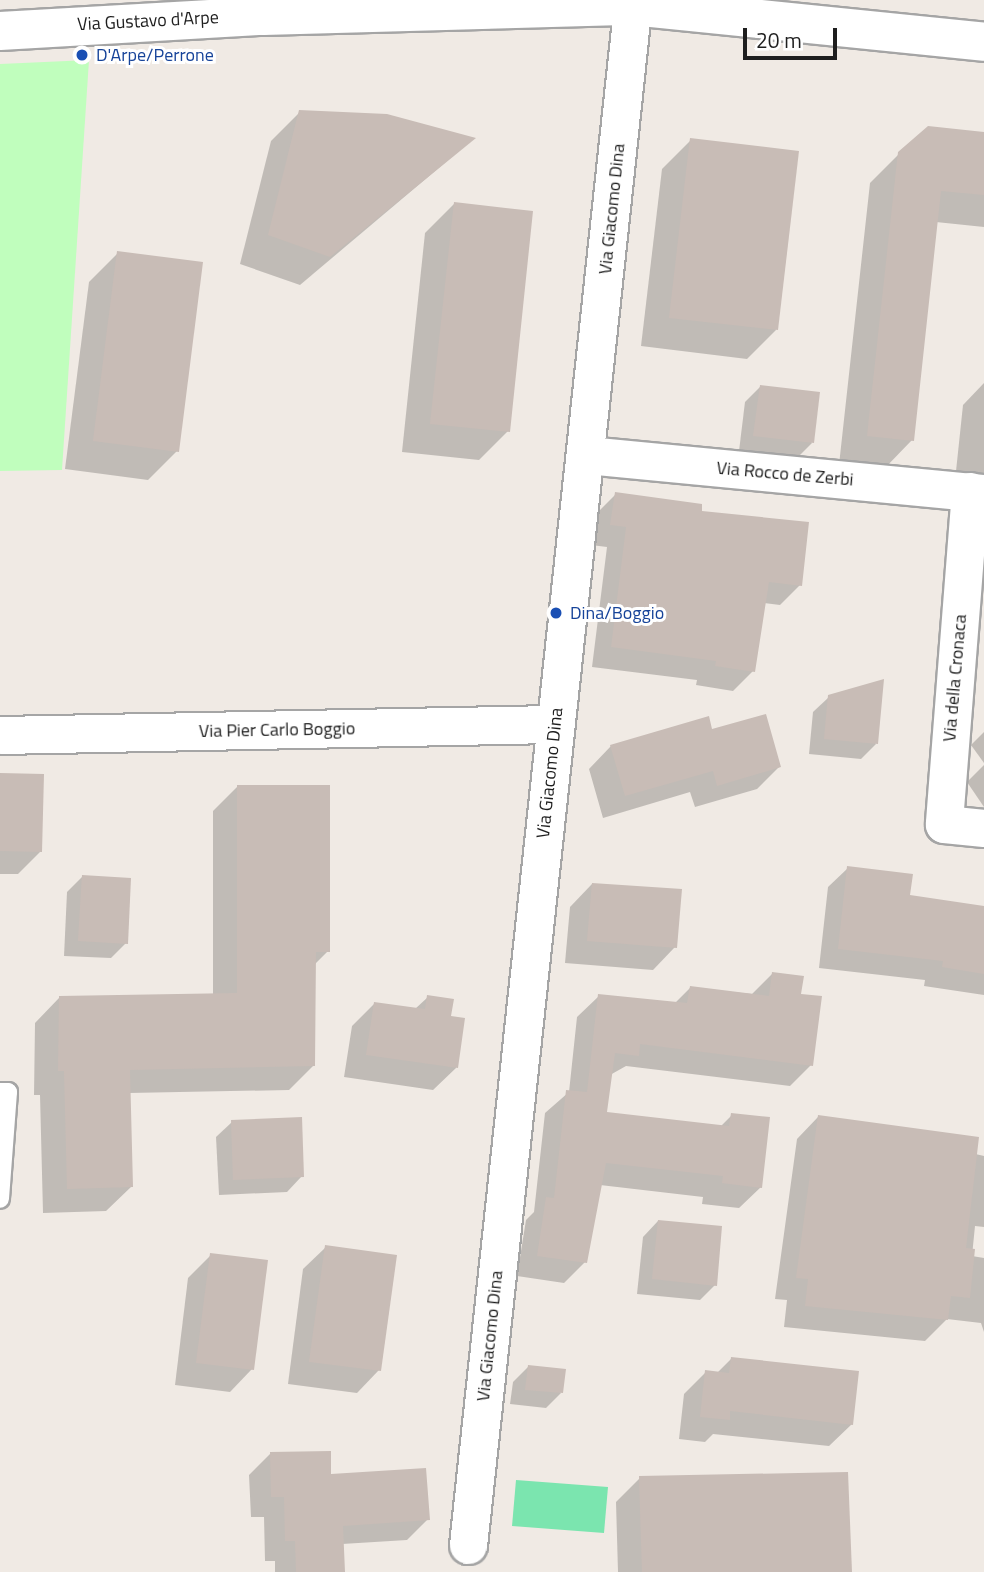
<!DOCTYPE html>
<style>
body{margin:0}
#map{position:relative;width:984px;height:1572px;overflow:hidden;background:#f0eae4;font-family:"Titillium Web",sans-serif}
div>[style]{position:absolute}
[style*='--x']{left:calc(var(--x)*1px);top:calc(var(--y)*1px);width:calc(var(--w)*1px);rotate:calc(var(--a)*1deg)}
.park>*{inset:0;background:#c0febd}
.pitch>*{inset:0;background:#7be5af}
.shadow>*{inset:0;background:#0003}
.building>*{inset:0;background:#c8bcb6}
.roads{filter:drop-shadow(2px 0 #a5a5a5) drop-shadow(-2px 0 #a5a5a5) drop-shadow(0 2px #a5a5a5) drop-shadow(0 -2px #a5a5a5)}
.service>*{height:18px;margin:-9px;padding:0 9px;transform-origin:9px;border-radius:9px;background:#fff}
.minor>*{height:37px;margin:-18.5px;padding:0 18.5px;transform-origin:18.5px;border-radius:18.5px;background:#fff}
.tertiary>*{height:38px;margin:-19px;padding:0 19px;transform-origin:19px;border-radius:19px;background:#fff}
.dots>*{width:19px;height:19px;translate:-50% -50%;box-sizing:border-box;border:4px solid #fff;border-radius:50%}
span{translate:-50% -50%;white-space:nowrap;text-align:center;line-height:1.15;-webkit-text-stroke:6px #fff;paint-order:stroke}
.street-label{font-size:18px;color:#1e1e1e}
.transit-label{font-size:18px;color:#164399}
.left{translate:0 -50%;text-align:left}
.scale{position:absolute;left:743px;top:28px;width:94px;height:32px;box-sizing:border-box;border:4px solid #1e1e1e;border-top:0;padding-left:9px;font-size:21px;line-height:24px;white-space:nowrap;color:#1e1e1e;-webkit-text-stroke:5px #fff;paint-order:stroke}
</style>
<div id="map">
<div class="park">
<div style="clip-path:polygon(89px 60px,62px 470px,0 471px,0 64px)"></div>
</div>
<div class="pitch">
<div style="clip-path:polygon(516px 1480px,608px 1487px,604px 1533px,512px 1526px)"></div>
</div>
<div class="shadow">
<div style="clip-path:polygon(300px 112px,473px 139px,300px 285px,240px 264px,271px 141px)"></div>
<div style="clip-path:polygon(984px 134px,984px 227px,936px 222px,912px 440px,883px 470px,839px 465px,870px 183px,900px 153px)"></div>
<div style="clip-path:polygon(691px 140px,776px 330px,747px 359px,641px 346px,662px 169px)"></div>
<div style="clip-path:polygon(454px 204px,508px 431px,479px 460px,402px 452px,425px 233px)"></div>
<div style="clip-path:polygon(118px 253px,177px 451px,148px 480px,65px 469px,89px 282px)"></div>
<div style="clip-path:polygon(984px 383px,984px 493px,954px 490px,963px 405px)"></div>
<div style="clip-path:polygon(760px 387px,812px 443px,797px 458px,739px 451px,745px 402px)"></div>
<div style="clip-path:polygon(616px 494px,700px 513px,800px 585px,780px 605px,764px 603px,753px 671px,733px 691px,696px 685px,697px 680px,592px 667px,607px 547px,591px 545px,596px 514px)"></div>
<div style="clip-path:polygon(829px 697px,876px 744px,861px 759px,809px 754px,813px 712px)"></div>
<div style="clip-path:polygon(711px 732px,779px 767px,757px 789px,695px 807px,690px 792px,603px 818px,589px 769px,611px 746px)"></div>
<div style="clip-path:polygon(984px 732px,984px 763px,971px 745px)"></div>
<div style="clip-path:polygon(984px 765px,984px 807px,967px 782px)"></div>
<div style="clip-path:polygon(0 774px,40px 852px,18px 874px,0 874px)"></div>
<div style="clip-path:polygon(238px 786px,328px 951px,314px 965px,314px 1065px,289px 1090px,129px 1093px,131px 1187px,106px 1211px,43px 1213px,40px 1095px,34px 1095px,35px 1023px,59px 998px,213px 995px,213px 811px)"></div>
<div style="clip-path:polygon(848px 868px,908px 897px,984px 908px,984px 995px,924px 986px,925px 980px,819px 968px,828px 887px)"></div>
<div style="clip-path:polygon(82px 877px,126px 943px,111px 958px,64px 956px,67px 892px)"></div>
<div style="clip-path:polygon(592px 884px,675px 947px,653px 970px,565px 963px,570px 907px)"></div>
<div style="clip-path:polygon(773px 973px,800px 995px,811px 1065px,790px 1086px,626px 1066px,610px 1075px,606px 1114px,720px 1127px,732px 1115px,761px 1187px,739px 1208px,702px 1204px,703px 1197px,600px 1185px,585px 1262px,564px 1283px,517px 1276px,526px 1220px,534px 1212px,545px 1113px,569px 1092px,577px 1017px,599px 996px,675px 1003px,690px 988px,752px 994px)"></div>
<div style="clip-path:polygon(428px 997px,449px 1017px,456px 1068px,433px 1090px,344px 1077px,352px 1026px,375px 1003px,415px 1009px)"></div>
<div style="clip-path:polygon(818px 1117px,984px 1156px,984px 1227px,975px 1226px,972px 1256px,984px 1258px,984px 1332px,981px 1323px,947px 1319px,925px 1341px,784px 1327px,787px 1300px,775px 1299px,797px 1139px)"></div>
<div style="clip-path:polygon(232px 1122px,302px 1176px,287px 1192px,219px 1195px,216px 1137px)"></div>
<div style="clip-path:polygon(658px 1221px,715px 1285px,700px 1300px,637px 1294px,643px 1237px)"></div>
<div style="clip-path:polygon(326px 1247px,379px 1370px,357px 1393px,288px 1384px,303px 1269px)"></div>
<div style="clip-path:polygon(211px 1255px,252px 1369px,230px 1392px,175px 1385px,188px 1278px)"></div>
<div style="clip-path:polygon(731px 1359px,852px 1424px,829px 1446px,713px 1434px,705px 1442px,679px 1439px,684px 1394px,706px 1372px,717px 1373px)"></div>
<div style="clip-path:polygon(528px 1367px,561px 1393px,546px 1408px,510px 1404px,513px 1382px)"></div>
<div style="clip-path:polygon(270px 1454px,329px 1476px,428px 1519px,407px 1540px,342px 1544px,343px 1572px,275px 1572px,275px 1561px,265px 1561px,264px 1517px,251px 1517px,249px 1475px)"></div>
<div style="clip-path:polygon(640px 1478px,850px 1572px,618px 1572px,616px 1502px)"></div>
</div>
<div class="building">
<div style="clip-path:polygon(299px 110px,387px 114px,476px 138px,330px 257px,268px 235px)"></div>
<div style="clip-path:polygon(928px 126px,984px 132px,984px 195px,941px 191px,914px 441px,867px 436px,898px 152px)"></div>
<div style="clip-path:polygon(690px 138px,799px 151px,778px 330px,669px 318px)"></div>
<div style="clip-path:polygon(454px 202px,533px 211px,510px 432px,430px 424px)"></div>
<div style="clip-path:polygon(117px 251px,203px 262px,179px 452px,93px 441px)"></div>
<div style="clip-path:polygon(760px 385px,820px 392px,814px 443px,753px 436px)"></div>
<div style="clip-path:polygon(615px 492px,702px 504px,702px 511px,809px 522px,802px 586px,769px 582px,755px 672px,715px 666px,716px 661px,611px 647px,626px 527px,610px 525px)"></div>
<div style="clip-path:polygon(884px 679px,878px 744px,824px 739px,828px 695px)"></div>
<div style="clip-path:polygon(766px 714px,781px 767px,717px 786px,713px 771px,625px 796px,610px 745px,709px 716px,712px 729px)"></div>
<div style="clip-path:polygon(0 773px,44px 774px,42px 852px,0 851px)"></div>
<div style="clip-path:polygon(237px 785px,330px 785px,330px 952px,316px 952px,315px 1066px,130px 1070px,133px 1187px,67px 1189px,64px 1071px,58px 1071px,59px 996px,237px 993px)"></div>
<div style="clip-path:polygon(847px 866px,913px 874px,910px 895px,984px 906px,984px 974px,942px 967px,943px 961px,838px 949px)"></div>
<div style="clip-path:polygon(82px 875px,131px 878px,128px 944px,78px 941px)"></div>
<div style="clip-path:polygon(592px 883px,682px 889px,677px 948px,587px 941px)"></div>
<div style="clip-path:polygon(772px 972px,804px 976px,801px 994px,822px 996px,813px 1066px,640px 1044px,639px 1056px,615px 1053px,607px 1112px,729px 1126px,731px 1113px,770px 1117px,762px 1188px,722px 1183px,723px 1176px,606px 1163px,587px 1263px,537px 1256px,546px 1197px,554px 1198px,566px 1090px,587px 1092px,598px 994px,687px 1003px,690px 986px,769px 996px)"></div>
<div style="clip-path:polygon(427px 995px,454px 999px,451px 1016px,465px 1018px,458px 1068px,366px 1055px,374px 1002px,425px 1009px)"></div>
<div style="clip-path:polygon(818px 1115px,979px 1137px,966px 1248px,975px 1249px,970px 1298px,951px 1296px,948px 1320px,805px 1306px,808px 1279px,796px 1278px)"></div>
<div style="clip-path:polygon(302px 1117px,304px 1177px,233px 1180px,231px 1120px)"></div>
<div style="clip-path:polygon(658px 1220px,722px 1226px,717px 1286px,652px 1279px)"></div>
<div style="clip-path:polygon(325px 1245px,397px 1255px,381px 1371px,309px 1362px)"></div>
<div style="clip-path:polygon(210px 1253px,268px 1260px,254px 1370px,196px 1363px)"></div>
<div style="clip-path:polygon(731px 1357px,859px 1371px,853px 1425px,730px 1411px,730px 1420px,700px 1417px,705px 1370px,729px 1373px)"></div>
<div style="clip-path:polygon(528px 1365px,566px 1369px,563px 1393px,525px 1390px)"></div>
<div style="clip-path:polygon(331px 1451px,331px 1474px,426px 1468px,430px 1520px,343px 1526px,345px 1572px,296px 1572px,295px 1541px,285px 1541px,284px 1497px,271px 1497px,270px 1452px)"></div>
<div style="clip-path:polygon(848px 1472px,852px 1572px,642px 1572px,639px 1476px)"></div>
</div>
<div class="roads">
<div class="service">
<div style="--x:0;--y:1092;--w:8;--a:0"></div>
<div style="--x:8;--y:1092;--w:107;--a:94.3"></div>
</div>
<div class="minor">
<div style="--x:587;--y:455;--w:399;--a:5.5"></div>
<div style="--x:970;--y:491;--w:334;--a:94.5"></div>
<div style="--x:944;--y:824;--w:40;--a:5.7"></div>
<div style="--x:0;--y:735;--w:554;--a:-1.14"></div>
<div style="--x:468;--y:1545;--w:1554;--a:-83.9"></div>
</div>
<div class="tertiary">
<div style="--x:0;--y:31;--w:263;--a:-3.3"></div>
<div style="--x:263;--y:16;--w:369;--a:-1.6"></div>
<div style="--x:632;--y:6;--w:354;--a:5.8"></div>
</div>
</div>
<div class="dots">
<div style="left:82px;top:55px;background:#1a4fb4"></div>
<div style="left:556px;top:613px;background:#1a4fb4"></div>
</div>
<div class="street-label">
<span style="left:148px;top:21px;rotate:-3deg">Via Gustavo d'Arpe</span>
<span style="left:612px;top:209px;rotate:-84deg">Via Giacomo Dina</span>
<span style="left:785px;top:474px;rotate:5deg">Via Rocco de Zerbi</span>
<span style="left:955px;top:678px;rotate:-85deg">Via della Cronaca</span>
<span style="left:277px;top:730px;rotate:-1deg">Via Pier Carlo Boggio</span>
<span style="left:550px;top:773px;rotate:-84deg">Via Giacomo Dina</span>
<span style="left:490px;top:1336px;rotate:-84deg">Via Giacomo Dina</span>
</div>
<div class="transit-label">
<span class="left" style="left:96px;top:55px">D'Arpe/Perrone</span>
<span class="left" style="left:570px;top:613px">Dina/Boggio</span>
</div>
<div class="scale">20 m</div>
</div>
